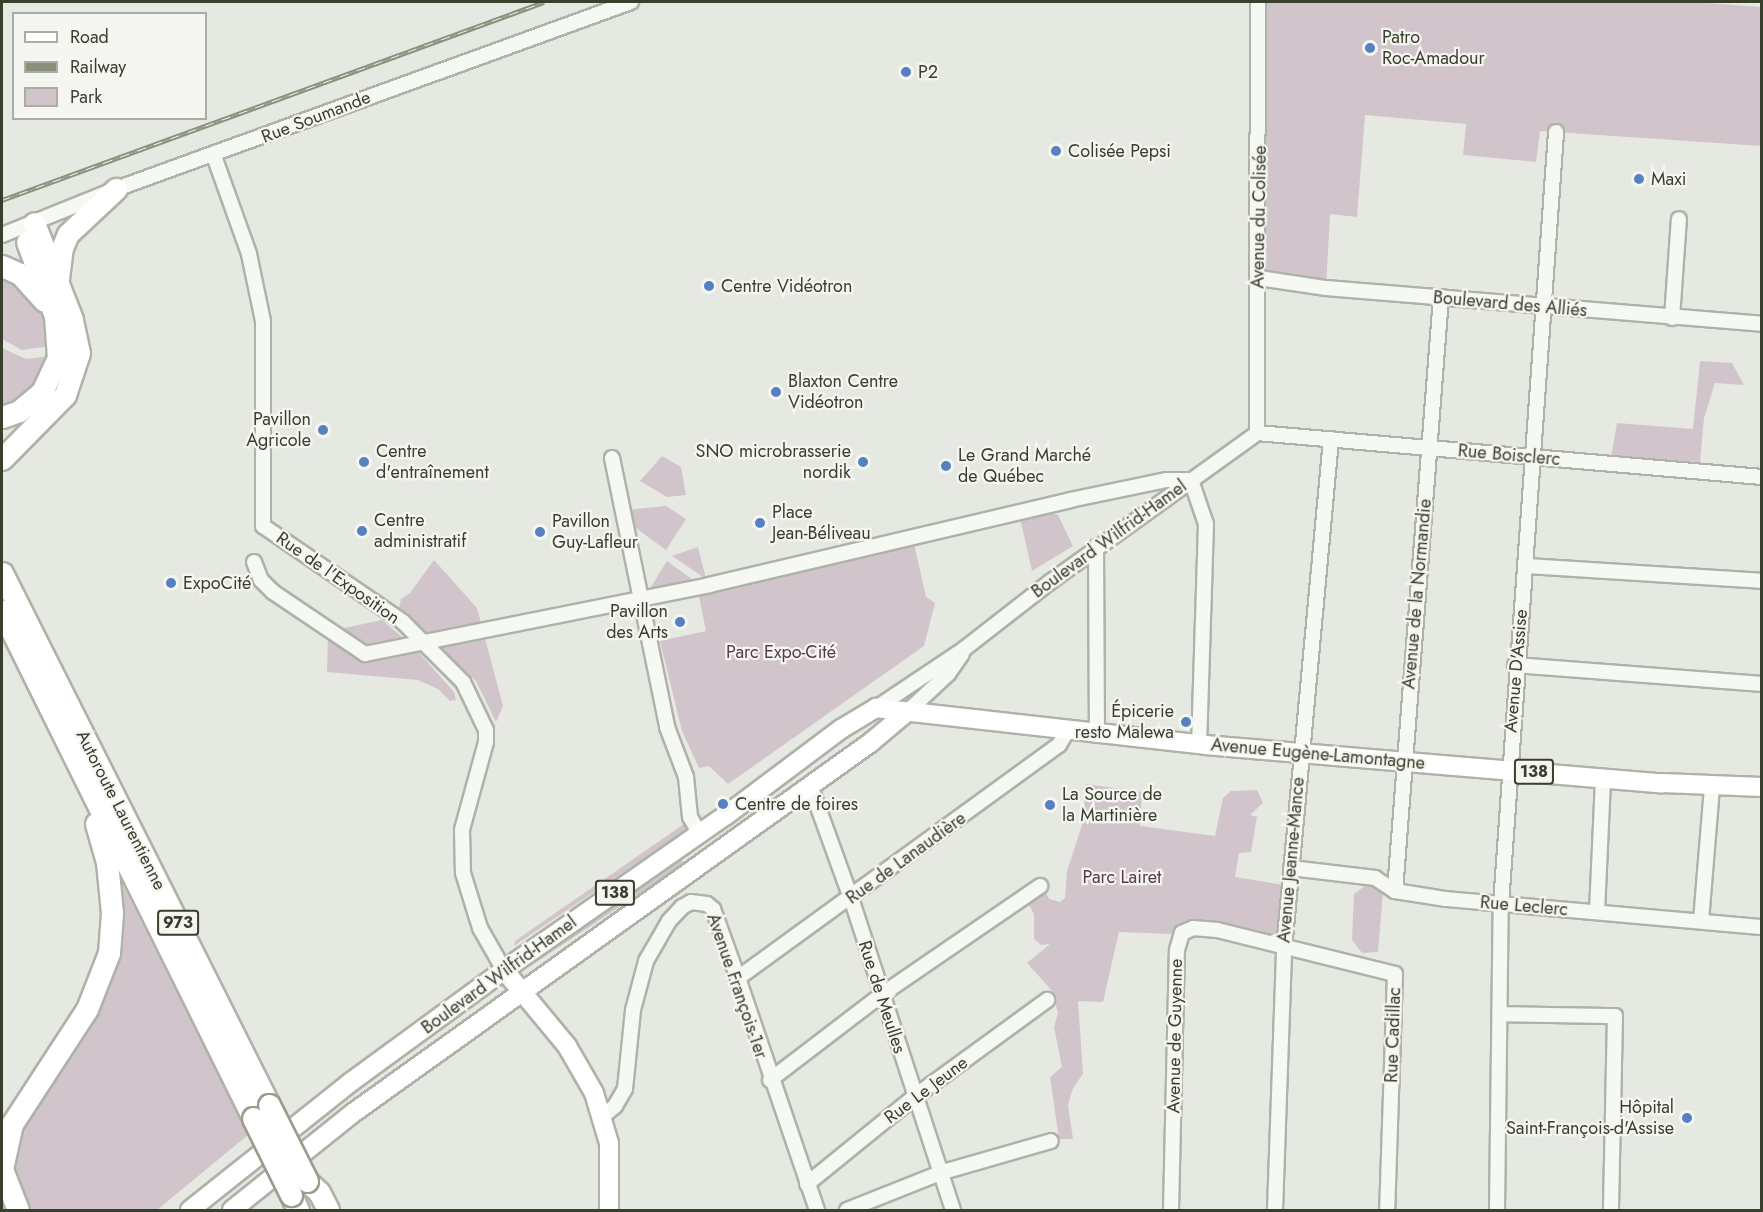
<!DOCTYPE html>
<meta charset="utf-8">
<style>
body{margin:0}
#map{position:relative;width:1763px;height:1212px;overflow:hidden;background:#e6e9e2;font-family:Jost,sans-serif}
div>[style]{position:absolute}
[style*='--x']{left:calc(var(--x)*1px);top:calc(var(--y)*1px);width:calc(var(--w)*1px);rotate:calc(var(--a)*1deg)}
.green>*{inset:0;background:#d2c4cb}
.roads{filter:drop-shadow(2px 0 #aeb3a8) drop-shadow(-2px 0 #aeb3a8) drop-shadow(0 2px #aeb3a8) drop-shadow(0 -2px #aeb3a8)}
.minor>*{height:14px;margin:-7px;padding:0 7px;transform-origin:7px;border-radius:7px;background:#f6f8f4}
.major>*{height:18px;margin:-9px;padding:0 9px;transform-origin:9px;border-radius:9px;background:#fff}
.highway>*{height:21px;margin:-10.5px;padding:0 10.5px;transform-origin:10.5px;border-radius:10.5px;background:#fff}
.rail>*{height:5px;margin-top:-2.5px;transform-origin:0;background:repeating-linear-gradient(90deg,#f5f6f2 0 9px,#89917d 0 18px);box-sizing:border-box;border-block:2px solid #89917d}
.bridges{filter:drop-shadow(2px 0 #979e8b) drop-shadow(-2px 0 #979e8b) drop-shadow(0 2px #979e8b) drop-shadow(0 -2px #979e8b)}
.highway-bridge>*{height:21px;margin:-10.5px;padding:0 10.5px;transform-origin:10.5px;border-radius:10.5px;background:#fff}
.dots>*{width:16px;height:16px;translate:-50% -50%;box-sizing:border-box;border:3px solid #f5f6f2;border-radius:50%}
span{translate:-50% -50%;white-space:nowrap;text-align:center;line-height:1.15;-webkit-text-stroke:4.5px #f5f6f2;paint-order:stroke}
.shield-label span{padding:2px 4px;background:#f5f6f2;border:2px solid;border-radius:4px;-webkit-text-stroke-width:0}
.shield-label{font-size:16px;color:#383f2c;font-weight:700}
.poi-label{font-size:18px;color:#383f2c}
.left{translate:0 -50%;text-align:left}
.right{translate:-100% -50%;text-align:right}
.street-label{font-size:18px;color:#383f2c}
.park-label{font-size:18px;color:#593b48}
.frame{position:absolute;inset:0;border:3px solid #383f2c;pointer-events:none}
.legend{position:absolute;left:12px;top:12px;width:195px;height:108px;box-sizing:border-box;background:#f5f6f2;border:2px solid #a9ada3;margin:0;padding:8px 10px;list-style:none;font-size:18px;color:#383f2c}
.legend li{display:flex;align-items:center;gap:12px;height:30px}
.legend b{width:30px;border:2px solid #a9ada3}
</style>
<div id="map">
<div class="green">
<div style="clip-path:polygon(1257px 2px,1694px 2px,1761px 7px,1761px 146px,1540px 131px,1536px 162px,1463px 155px,1466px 124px,1365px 115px,1357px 217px,1330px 214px,1326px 288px,1259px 278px)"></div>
<div style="clip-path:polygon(2px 272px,11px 276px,43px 310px,52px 346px,22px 350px,2px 339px)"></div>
<div style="clip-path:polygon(2px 348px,26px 359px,50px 356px,39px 384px,16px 403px,2px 407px)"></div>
<div style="clip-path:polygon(1700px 361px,1732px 363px,1744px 385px,1715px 383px,1704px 418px,1700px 462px,1611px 457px,1617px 423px,1693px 429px)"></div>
<div style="clip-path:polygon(662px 456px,681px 467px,686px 495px,667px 497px,640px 481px)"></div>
<div style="clip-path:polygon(666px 506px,686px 519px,666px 550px,629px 523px,626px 510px)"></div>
<div style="clip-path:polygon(1043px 512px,1058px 515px,1073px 546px,1032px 571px,1020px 518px)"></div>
<div style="clip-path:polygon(914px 544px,926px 597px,935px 603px,924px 646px,728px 784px,709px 766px,699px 768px,682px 731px,660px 641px,706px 631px,698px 591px)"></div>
<div style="clip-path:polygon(698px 547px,706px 579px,672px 556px)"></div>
<div style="clip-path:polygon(434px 560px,477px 608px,503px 706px,496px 722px,476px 681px,399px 607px,401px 599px,410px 593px)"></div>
<div style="clip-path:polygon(667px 561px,693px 580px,649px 590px)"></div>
<div style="clip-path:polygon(382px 620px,415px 648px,454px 692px,456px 700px,450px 701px,438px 689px,418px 680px,327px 672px,328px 639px,335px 630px)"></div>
<div style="clip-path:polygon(1086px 784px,1142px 792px,1140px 826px,1215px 836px,1223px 798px,1231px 791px,1257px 790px,1263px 803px,1250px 815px,1257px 817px,1251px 852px,1239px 853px,1235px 877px,1290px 886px,1284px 949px,1248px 937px,1119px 932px,1103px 1002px,1078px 1001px,1083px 1074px,1073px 1088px,1068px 1105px,1073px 1139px,1059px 1139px,1050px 1077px,1062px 1067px,1054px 1027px,1058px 1013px,1053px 996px,1055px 994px,1027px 963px,1050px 944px,1041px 945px,1034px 939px,1034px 914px,1028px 903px,1043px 886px,1049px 899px,1060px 902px,1065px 898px,1067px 871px,1083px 822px)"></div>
<div style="clip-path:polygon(684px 824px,687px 829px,514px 946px,515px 941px)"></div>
<div style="clip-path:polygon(682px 860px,684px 864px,529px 967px,529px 964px)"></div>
<div style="clip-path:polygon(117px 873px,248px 1135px,157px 1210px,22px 1210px,11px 1182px,14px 1135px,92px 1010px)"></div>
<div style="clip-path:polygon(1374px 879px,1384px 880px,1378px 952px,1362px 953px,1352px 940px,1354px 894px)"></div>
</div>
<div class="roads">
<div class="minor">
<div style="--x:214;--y:156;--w:104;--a:70.3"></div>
<div style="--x:249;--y:254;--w:68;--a:78.2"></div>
<div style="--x:263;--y:321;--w:205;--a:90"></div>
<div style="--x:263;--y:526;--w:170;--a:34.4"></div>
<div style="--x:403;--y:622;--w:85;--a:45"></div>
<div style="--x:463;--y:682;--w:53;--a:64.4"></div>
<div style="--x:486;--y:730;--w:12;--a:90"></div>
<div style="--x:486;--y:742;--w:91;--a:105.3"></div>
<div style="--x:462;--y:830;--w:43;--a:88.7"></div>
<div style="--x:463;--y:873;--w:58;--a:72.8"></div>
<div style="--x:480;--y:928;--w:48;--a:60.3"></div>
<div style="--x:2;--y:235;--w:123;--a:-22"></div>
<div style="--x:116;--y:189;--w:548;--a:-19.96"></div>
<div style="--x:1259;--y:278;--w:68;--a:8.5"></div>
<div style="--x:1326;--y:288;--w:437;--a:4.7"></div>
<div style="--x:1672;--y:318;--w:99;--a:-86"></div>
<div style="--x:1257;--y:433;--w:507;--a:4.98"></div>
<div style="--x:1257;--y:433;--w:431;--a:-89.9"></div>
<div style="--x:612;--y:458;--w:275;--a:78.4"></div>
<div style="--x:667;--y:727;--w:53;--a:69.2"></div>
<div style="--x:686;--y:777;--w:40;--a:84.3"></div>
<div style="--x:690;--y:817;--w:20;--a:60"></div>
<div style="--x:1191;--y:480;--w:46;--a:71.2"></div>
<div style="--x:1206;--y:524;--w:220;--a:91.8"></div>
<div style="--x:1096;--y:547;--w:188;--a:89.7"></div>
<div style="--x:254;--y:562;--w:19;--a:69"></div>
<div style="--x:261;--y:580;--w:17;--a:45"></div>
<div style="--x:273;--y:592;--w:111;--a:34"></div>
<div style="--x:365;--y:654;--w:351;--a:-11.3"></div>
<div style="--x:709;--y:585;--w:371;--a:-13.2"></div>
<div style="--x:1070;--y:500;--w:99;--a:-11.7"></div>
<div style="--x:1167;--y:480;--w:24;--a:0"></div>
<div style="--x:1526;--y:566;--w:236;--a:3.6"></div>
<div style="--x:1515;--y:665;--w:248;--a:4.4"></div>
<div style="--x:876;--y:708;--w:106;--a:-33.8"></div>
<div style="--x:964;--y:649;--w:109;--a:-37.9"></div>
<div style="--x:1050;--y:582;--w:255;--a:-35.7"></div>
<div style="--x:907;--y:712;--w:56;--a:-42.8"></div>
<div style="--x:948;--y:674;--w:24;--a:-55"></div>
<div style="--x:810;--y:785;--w:120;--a:70.1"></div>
<div style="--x:851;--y:898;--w:328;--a:71.9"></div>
<div style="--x:1291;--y:868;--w:85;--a:6.8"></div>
<div style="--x:1375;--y:878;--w:24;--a:33"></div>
<div style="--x:1395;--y:891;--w:52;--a:8.9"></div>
<div style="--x:1446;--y:899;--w:317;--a:5.1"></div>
<div style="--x:1395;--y:891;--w:596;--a:-85.57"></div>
<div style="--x:1597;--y:912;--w:134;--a:-87.4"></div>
<div style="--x:1701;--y:921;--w:135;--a:-85.3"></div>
<div style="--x:738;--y:978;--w:397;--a:-36"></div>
<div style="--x:1059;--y:745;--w:16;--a:-60"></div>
<div style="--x:1500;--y:1014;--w:115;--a:1"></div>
<div style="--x:1615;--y:1016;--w:194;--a:91.2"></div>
<div style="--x:770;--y:1080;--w:140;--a:-37.4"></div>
<div style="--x:881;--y:995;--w:193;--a:-34.4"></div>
<div style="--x:602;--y:1117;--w:17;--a:-40"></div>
<div style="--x:615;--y:1106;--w:20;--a:-60"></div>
<div style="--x:625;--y:1089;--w:79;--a:-84.2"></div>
<div style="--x:633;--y:1010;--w:51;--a:-75.1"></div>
<div style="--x:646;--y:961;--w:46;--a:-60.1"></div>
<div style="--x:669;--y:921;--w:19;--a:-47"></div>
<div style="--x:682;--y:907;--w:10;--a:-29"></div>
<div style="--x:691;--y:902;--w:16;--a:7"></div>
<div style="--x:707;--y:904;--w:8;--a:40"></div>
<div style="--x:713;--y:909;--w:73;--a:70.1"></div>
<div style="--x:738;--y:978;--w:245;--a:71.2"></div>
<div style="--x:807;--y:1184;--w:138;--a:-39.1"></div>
<div style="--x:914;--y:1097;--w:165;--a:-36.1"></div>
<div style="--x:847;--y:1210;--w:103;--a:-21.6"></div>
<div style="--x:943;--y:1172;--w:112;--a:-16"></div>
<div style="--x:1171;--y:1210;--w:260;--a:-88.7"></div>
<div style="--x:1177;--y:950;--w:18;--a:-74"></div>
<div style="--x:1182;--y:933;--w:12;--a:-24"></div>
<div style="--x:1193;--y:928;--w:24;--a:5"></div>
<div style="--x:1217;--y:930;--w:183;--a:13.9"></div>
<div style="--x:1395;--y:974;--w:236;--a:91.9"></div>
<div style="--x:1275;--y:1210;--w:261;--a:-88"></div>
<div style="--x:1284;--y:949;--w:512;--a:-84.73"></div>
<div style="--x:1497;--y:1210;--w:306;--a:-89.3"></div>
<div style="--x:1501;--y:904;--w:774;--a:-85.92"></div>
</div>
<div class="major">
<div style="--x:504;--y:970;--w:99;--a:50.3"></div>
<div style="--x:567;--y:1046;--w:54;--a:60.1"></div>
<div style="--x:594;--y:1093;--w:52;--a:73.3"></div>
<div style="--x:609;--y:1143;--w:67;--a:90"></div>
<div style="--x:190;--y:1210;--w:206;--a:-38.5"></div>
<div style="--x:351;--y:1082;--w:190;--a:-36.2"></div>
<div style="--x:504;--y:970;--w:269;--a:-34.9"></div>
<div style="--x:725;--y:816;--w:145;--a:-36.9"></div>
<div style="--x:841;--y:729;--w:41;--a:-31"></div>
<div style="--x:876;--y:708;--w:331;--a:6.4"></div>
<div style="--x:1205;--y:745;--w:459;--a:4.8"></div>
<div style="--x:1662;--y:783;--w:100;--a:2.3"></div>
<div style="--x:232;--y:1210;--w:155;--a:-38.7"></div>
<div style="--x:353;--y:1113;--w:636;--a:-35.59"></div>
<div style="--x:870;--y:743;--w:48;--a:-40"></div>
</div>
<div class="highway">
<div style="--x:2;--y:266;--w:20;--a:24"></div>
<div style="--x:20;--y:274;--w:36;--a:48"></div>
<div style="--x:58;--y:279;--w:31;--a:-83"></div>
<div style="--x:62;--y:248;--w:15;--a:-67"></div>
<div style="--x:68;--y:234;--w:66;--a:-43.2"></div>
<div style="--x:2;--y:417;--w:18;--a:-19"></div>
<div style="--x:19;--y:411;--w:30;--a:-40"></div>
<div style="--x:42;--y:392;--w:38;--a:-65"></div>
<div style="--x:58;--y:358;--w:42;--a:-94.1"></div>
<div style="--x:55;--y:316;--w:79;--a:-110.7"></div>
<div style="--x:2;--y:459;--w:90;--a:-45.5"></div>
<div style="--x:65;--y:395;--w:44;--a:-71.6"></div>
<div style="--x:79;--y:353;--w:35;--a:-102"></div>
<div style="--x:72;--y:319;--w:103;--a:-111.6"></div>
<div style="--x:2;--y:573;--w:595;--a:63.35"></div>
<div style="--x:2;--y:611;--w:566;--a:63.66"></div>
<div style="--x:307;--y:1181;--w:16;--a:43"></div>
<div style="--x:319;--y:1192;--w:20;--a:63"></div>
<div style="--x:291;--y:1195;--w:17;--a:65"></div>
<div style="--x:18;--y:1210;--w:44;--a:-111.3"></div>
<div style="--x:2;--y:1169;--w:46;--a:-77.5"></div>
<div style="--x:12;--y:1124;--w:137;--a:-56.9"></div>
<div style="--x:87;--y:1009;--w:60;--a:-68.6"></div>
<div style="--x:109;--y:953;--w:40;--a:-85.7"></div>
<div style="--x:112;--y:913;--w:51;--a:-95.6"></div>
<div style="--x:107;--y:862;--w:40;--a:-106"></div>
</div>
</div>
<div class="rail">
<div style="--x:2;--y:200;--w:577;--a:-20.07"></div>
</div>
<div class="bridges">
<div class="highway-bridge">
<div style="--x:269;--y:1105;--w:85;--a:63.4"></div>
<div style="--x:253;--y:1118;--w:86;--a:63.7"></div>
</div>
</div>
<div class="dots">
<div style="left:1370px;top:48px;background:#5680c0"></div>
<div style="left:906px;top:72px;background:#5680c0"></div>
<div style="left:1056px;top:151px;background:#5680c0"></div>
<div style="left:1639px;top:179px;background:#5680c0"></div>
<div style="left:709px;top:286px;background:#5680c0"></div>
<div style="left:776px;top:392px;background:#5680c0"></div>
<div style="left:323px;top:430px;background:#5680c0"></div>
<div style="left:364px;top:462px;background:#5680c0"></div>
<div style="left:863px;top:462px;background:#5680c0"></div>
<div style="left:946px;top:466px;background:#5680c0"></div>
<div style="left:760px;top:523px;background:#5680c0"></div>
<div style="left:362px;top:531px;background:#5680c0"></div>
<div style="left:540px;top:532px;background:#5680c0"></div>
<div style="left:171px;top:583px;background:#5680c0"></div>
<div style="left:680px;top:622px;background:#5680c0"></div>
<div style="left:1186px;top:722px;background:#5680c0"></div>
<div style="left:723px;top:804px;background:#5680c0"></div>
<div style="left:1050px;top:805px;background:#5680c0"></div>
<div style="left:1687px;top:1118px;background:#5680c0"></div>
</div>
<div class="shield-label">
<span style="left:1534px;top:772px">138</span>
<span style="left:615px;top:893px">138</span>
<span style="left:178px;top:923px">973</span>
</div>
<div class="poi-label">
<span class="left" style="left:1382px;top:48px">Patro<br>Roc-Amadour</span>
<span class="left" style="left:918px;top:72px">P2</span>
<span class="left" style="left:1068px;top:151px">Colisée Pepsi</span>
<span class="left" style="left:1651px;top:179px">Maxi</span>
<span class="left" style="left:721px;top:286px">Centre Vidéotron</span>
<span class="left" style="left:788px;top:392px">Blaxton Centre<br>Vidéotron</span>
<span class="right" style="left:311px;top:430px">Pavillon<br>Agricole</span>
<span class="left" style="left:376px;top:462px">Centre<br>d'entraînement</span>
<span class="right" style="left:851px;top:462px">SNO microbrasserie<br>nordik</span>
<span class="left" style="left:958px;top:466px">Le Grand Marché<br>de Québec</span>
<span class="left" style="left:772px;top:523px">Place<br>Jean-Béliveau</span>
<span class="left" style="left:374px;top:531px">Centre<br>administratif</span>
<span class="left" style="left:552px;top:532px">Pavillon<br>Guy-Lafleur</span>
<span class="left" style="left:183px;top:583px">ExpoCité</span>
<span class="right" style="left:668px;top:622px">Pavillon<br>des Arts</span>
<span class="right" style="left:1174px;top:722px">Épicerie<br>resto Malewa</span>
<span class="left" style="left:1062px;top:805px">La Source de<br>la Martinière</span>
<span class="left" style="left:735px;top:804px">Centre de foires</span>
<span class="right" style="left:1674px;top:1118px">Hôpital<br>Saint-François-d'Assise</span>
</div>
<div class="street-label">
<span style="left:316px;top:117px;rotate:-21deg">Rue Soumande</span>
<span style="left:1259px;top:217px;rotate:-89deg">Avenue du Colisée</span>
<span style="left:1510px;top:304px;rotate:5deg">Boulevard des Alliés</span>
<span style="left:1509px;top:455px;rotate:5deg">Rue Boisclerc</span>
<span style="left:1109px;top:539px;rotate:-36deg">Boulevard Wilfrid-Hamel</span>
<span style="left:338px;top:578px;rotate:35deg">Rue de l'Exposition</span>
<span style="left:1417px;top:594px;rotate:-85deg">Avenue de la Normandie</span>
<span style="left:1516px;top:671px;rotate:-85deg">Avenue D'Assise</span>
<span style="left:1318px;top:754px;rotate:5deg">Avenue Eugène-Lamontagne</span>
<span style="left:121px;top:810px;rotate:63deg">Autoroute Laurentienne</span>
<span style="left:906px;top:858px;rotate:-36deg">Rue de Lanaudière</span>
<span style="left:1291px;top:860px;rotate:-85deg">Avenue Jeanne-Mance</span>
<span style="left:1524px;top:906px;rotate:5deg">Rue Leclerc</span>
<span style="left:499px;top:975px;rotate:-36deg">Boulevard Wilfrid-Hamel</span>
<span style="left:737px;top:986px;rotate:71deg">Avenue François-1er</span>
<span style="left:882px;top:997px;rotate:72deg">Rue de Meulles</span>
<span style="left:1393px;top:1035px;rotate:-88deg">Rue Cadillac</span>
<span style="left:1175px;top:1036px;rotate:-89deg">Avenue de Guyenne</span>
<span style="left:926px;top:1090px;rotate:-37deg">Rue Le Jeune</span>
</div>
<div class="park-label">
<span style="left:781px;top:652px">Parc Expo-Cité</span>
<span style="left:1122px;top:877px">Parc Lairet</span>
</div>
<div class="frame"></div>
<ul class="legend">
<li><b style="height:8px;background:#fff"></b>Road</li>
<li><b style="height:8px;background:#89917d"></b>Railway</li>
<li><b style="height:16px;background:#d2c4cb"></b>Park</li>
</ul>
</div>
